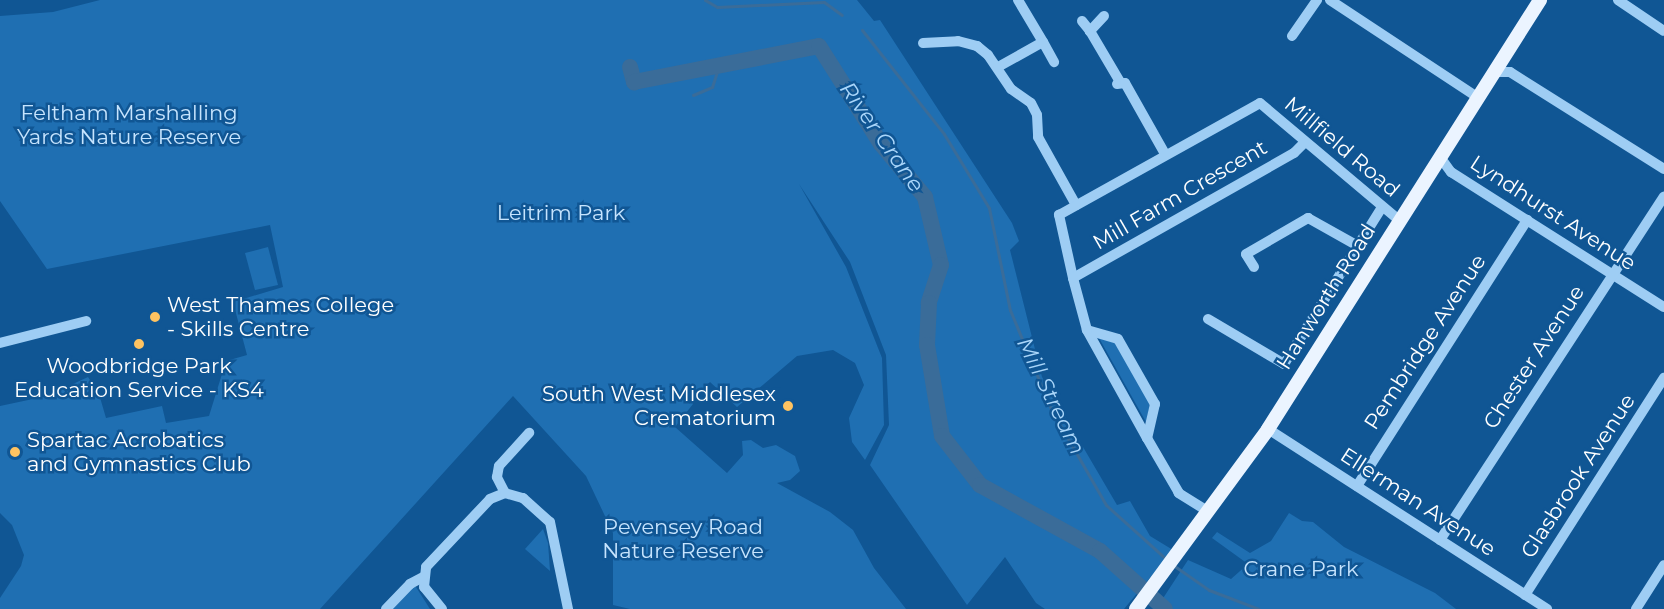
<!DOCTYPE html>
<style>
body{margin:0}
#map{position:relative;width:1664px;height:609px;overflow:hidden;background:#105694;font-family:Montserrat,sans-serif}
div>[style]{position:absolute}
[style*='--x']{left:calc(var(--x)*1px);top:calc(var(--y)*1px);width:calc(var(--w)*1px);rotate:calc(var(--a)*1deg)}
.green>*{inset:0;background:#1f6fb2}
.stream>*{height:3px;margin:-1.5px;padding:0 1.5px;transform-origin:1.5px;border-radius:1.5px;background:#3a6c99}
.river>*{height:16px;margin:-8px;padding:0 8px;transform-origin:8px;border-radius:8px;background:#3a6c99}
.minor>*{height:10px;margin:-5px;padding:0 5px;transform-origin:5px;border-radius:5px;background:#9ecdf4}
.major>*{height:14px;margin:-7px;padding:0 7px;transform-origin:7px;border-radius:7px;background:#ebf4ff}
.dots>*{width:16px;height:16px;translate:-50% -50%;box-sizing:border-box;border:3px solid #105694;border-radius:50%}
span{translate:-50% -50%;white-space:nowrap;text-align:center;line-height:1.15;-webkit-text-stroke:5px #105694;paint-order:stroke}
.park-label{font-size:21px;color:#c6e4fe}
.street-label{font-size:21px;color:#fff}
.poi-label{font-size:21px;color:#fff}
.left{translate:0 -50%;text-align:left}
.right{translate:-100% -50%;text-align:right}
.water-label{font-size:22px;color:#aad6fa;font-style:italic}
</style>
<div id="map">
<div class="green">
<div style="clip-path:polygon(100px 0,857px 0,874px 21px,880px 20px,1012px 223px,1019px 241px,1010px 250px,1042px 377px,1117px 505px,1130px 501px,1150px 536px,1173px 550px,1124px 609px,1045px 609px,1036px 603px,1005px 557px,967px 605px,870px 465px,889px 425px,886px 355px,850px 262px,799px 184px,846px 267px,882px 358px,884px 425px,865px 460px,852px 442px,849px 418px,864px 385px,855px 363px,833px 350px,797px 356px,737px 407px,710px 382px,691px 400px,693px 404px,675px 427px,727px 473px,743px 455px,742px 441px,751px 440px,763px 448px,776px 445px,795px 456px,800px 471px,790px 480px,777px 483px,830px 512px,853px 530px,874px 568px,906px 609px,630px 609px,613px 605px,613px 533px,586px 476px,513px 396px,320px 609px,0 609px,0 598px,21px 566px,24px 555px,12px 525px,0 513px,0 406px,47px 396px,88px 377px,99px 394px,106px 418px,162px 406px,166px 423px,209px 416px,226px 361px,247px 355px,233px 302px,283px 287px,270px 225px,47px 269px,0 201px,0 16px,53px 12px)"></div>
<div style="clip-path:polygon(268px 247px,278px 285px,255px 290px,245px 253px)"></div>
<div style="clip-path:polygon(1099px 338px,1115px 343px,1150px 404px,1146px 422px)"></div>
<div style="clip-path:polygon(1289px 513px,1302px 521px,1313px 522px,1344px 547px,1435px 593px,1456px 609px,1156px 609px,1188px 560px,1231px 579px,1248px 564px,1212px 538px,1217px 532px,1250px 553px,1271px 541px)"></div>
<div style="clip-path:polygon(543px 529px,548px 543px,550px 571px,525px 549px)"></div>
<div style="clip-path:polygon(411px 587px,416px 587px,430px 609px,390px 609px)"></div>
</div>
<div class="stream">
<div style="--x:705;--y:0;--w:14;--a:30"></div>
<div style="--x:717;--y:7;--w:107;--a:-2.7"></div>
<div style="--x:824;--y:2;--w:22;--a:36"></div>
<div style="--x:862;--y:30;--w:132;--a:51.7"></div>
<div style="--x:944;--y:134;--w:87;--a:58.7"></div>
<div style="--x:989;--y:208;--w:104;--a:78.4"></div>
<div style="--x:1010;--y:310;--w:107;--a:67.5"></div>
<div style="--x:1051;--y:409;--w:111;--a:60.2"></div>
<div style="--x:1106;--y:505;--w:81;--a:42"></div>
<div style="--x:693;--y:95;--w:21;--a:-23"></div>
<div style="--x:712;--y:87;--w:22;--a:-72"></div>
<div style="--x:1173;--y:565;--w:44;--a:34.8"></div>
<div style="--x:1209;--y:590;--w:53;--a:20.8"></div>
</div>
<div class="river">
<div style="--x:630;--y:67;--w:16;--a:75"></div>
<div style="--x:634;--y:82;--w:188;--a:-11"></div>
<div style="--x:819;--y:46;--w:116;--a:57.7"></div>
<div style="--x:881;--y:144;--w:69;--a:50.3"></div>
<div style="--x:925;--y:197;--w:70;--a:76.8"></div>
<div style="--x:941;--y:265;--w:40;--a:108"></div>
<div style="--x:929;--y:303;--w:42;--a:92.7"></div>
<div style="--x:927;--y:345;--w:92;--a:80.6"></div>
<div style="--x:942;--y:436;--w:62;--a:52.2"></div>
<div style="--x:980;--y:485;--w:137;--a:28.8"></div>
<div style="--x:1100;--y:551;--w:87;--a:41.7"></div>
</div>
<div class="minor">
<div style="--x:1018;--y:0;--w:49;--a:59.2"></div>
<div style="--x:1330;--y:0;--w:176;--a:33.4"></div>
<div style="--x:1618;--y:0;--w:55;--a:34"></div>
<div style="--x:1104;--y:16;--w:21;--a:133"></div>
<div style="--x:1090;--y:31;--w:59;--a:59.5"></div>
<div style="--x:1082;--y:21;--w:13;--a:51"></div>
<div style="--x:1292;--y:36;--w:44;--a:-55.2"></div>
<div style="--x:923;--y:43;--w:35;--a:-3"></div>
<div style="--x:958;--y:41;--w:20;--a:15"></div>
<div style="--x:977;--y:46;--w:14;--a:39"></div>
<div style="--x:988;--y:55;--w:41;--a:55.9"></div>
<div style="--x:1011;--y:89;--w:24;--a:35"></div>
<div style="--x:1031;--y:103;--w:13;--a:63"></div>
<div style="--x:1037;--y:115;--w:22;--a:87"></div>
<div style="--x:1038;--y:137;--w:78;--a:60.8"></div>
<div style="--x:998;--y:67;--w:51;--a:-29.1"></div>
<div style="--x:1043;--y:42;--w:23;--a:61"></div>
<div style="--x:1494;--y:72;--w:16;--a:0"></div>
<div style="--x:1510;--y:72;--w:182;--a:32.2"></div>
<div style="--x:1117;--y:84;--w:8;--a:-7"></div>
<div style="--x:1125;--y:83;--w:81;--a:60.6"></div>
<div style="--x:1440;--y:157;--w:19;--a:54"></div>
<div style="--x:1451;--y:172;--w:252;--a:32.4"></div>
<div style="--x:1254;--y:267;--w:15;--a:-122"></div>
<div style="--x:1246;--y:254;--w:72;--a:-30.1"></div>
<div style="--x:1308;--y:218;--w:57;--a:29.2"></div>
<div style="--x:1073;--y:278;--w:65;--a:-102.5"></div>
<div style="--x:1059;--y:215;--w:230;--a:-29.1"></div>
<div style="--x:1260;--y:103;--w:183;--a:40.1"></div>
<div style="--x:1208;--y:319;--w:88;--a:30.6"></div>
<div style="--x:1284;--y:364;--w:185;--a:-58"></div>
<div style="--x:1087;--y:330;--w:32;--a:16"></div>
<div style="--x:1118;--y:339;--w:75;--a:60.4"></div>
<div style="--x:1155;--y:404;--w:35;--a:103"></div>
<div style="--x:0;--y:343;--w:89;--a:-14.3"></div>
<div style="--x:1268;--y:429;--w:332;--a:32.8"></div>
<div style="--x:1357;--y:486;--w:316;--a:-57.4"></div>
<div style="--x:505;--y:493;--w:18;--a:-117"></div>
<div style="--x:497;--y:477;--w:11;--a:-80"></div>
<div style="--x:499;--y:466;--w:45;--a:-47.7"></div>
<div style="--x:1209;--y:512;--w:36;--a:-148"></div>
<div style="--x:1179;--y:493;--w:64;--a:-120.2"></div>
<div style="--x:1147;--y:438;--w:124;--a:-119.1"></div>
<div style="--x:1087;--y:330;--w:54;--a:-105.1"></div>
<div style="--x:1073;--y:278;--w:254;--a:-29.5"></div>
<div style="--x:1294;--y:153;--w:14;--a:-45"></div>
<div style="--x:1440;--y:540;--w:410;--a:-56.9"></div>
<div style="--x:1525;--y:595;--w:258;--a:-57.4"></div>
<div style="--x:386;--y:609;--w:35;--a:-46"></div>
<div style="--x:410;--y:584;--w:15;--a:-28"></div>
<div style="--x:442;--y:609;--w:28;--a:-129"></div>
<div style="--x:424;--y:587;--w:20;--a:-84"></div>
<div style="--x:426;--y:567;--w:93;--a:-46.7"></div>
<div style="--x:490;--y:499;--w:16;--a:-22"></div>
<div style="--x:505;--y:493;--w:19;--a:16"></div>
<div style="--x:523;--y:498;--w:36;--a:42"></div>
<div style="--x:550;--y:522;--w:89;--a:78.3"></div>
<div style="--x:1636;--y:609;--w:52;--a:-57.5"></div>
</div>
<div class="major">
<div style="--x:1136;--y:609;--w:223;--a:-53.7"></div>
<div style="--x:1268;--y:429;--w:508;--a:-57.62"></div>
</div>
<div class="dots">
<div style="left:155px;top:317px;background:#ffc361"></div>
<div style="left:139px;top:344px;background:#ffc361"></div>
<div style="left:788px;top:406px;background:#ffc361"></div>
<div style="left:15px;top:452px;background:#ffc361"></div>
</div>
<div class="park-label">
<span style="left:129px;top:125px">Feltham Marshalling<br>Yards Nature Reserve</span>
<span style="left:561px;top:213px">Leitrim Park</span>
<span style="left:683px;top:539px">Pevensey Road<br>Nature Reserve</span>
<span style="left:1301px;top:569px">Crane Park</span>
</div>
<div class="street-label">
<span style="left:1342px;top:147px;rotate:40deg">Millfield Road</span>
<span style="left:1180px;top:195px;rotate:-30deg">Mill Farm Crescent</span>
<span style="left:1553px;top:213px;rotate:33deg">Lyndhurst Avenue</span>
<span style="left:1326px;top:297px;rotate:-58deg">Hanworth Road</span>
<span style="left:1425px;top:342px;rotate:-57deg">Pembridge Avenue</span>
<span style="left:1534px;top:357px;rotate:-57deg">Chester Avenue</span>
<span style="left:1578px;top:476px;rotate:-57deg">Glasbrook Avenue</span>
<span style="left:1418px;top:502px;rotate:33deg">Ellerman Avenue</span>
</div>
<div class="poi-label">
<span class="left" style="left:167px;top:317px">West Thames College<br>- Skills Centre</span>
<span style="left:139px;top:378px">Woodbridge Park<br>Education Service - KS4</span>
<span class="right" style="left:776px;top:406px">South West Middlesex<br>Crematorium</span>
<span class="left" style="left:27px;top:452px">Spartac Acrobatics<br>and Gymnastics Club</span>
</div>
<div class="water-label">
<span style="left:882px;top:137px;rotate:55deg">River Crane</span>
<span style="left:1051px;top:396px;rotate:64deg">Mill Stream</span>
</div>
</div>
